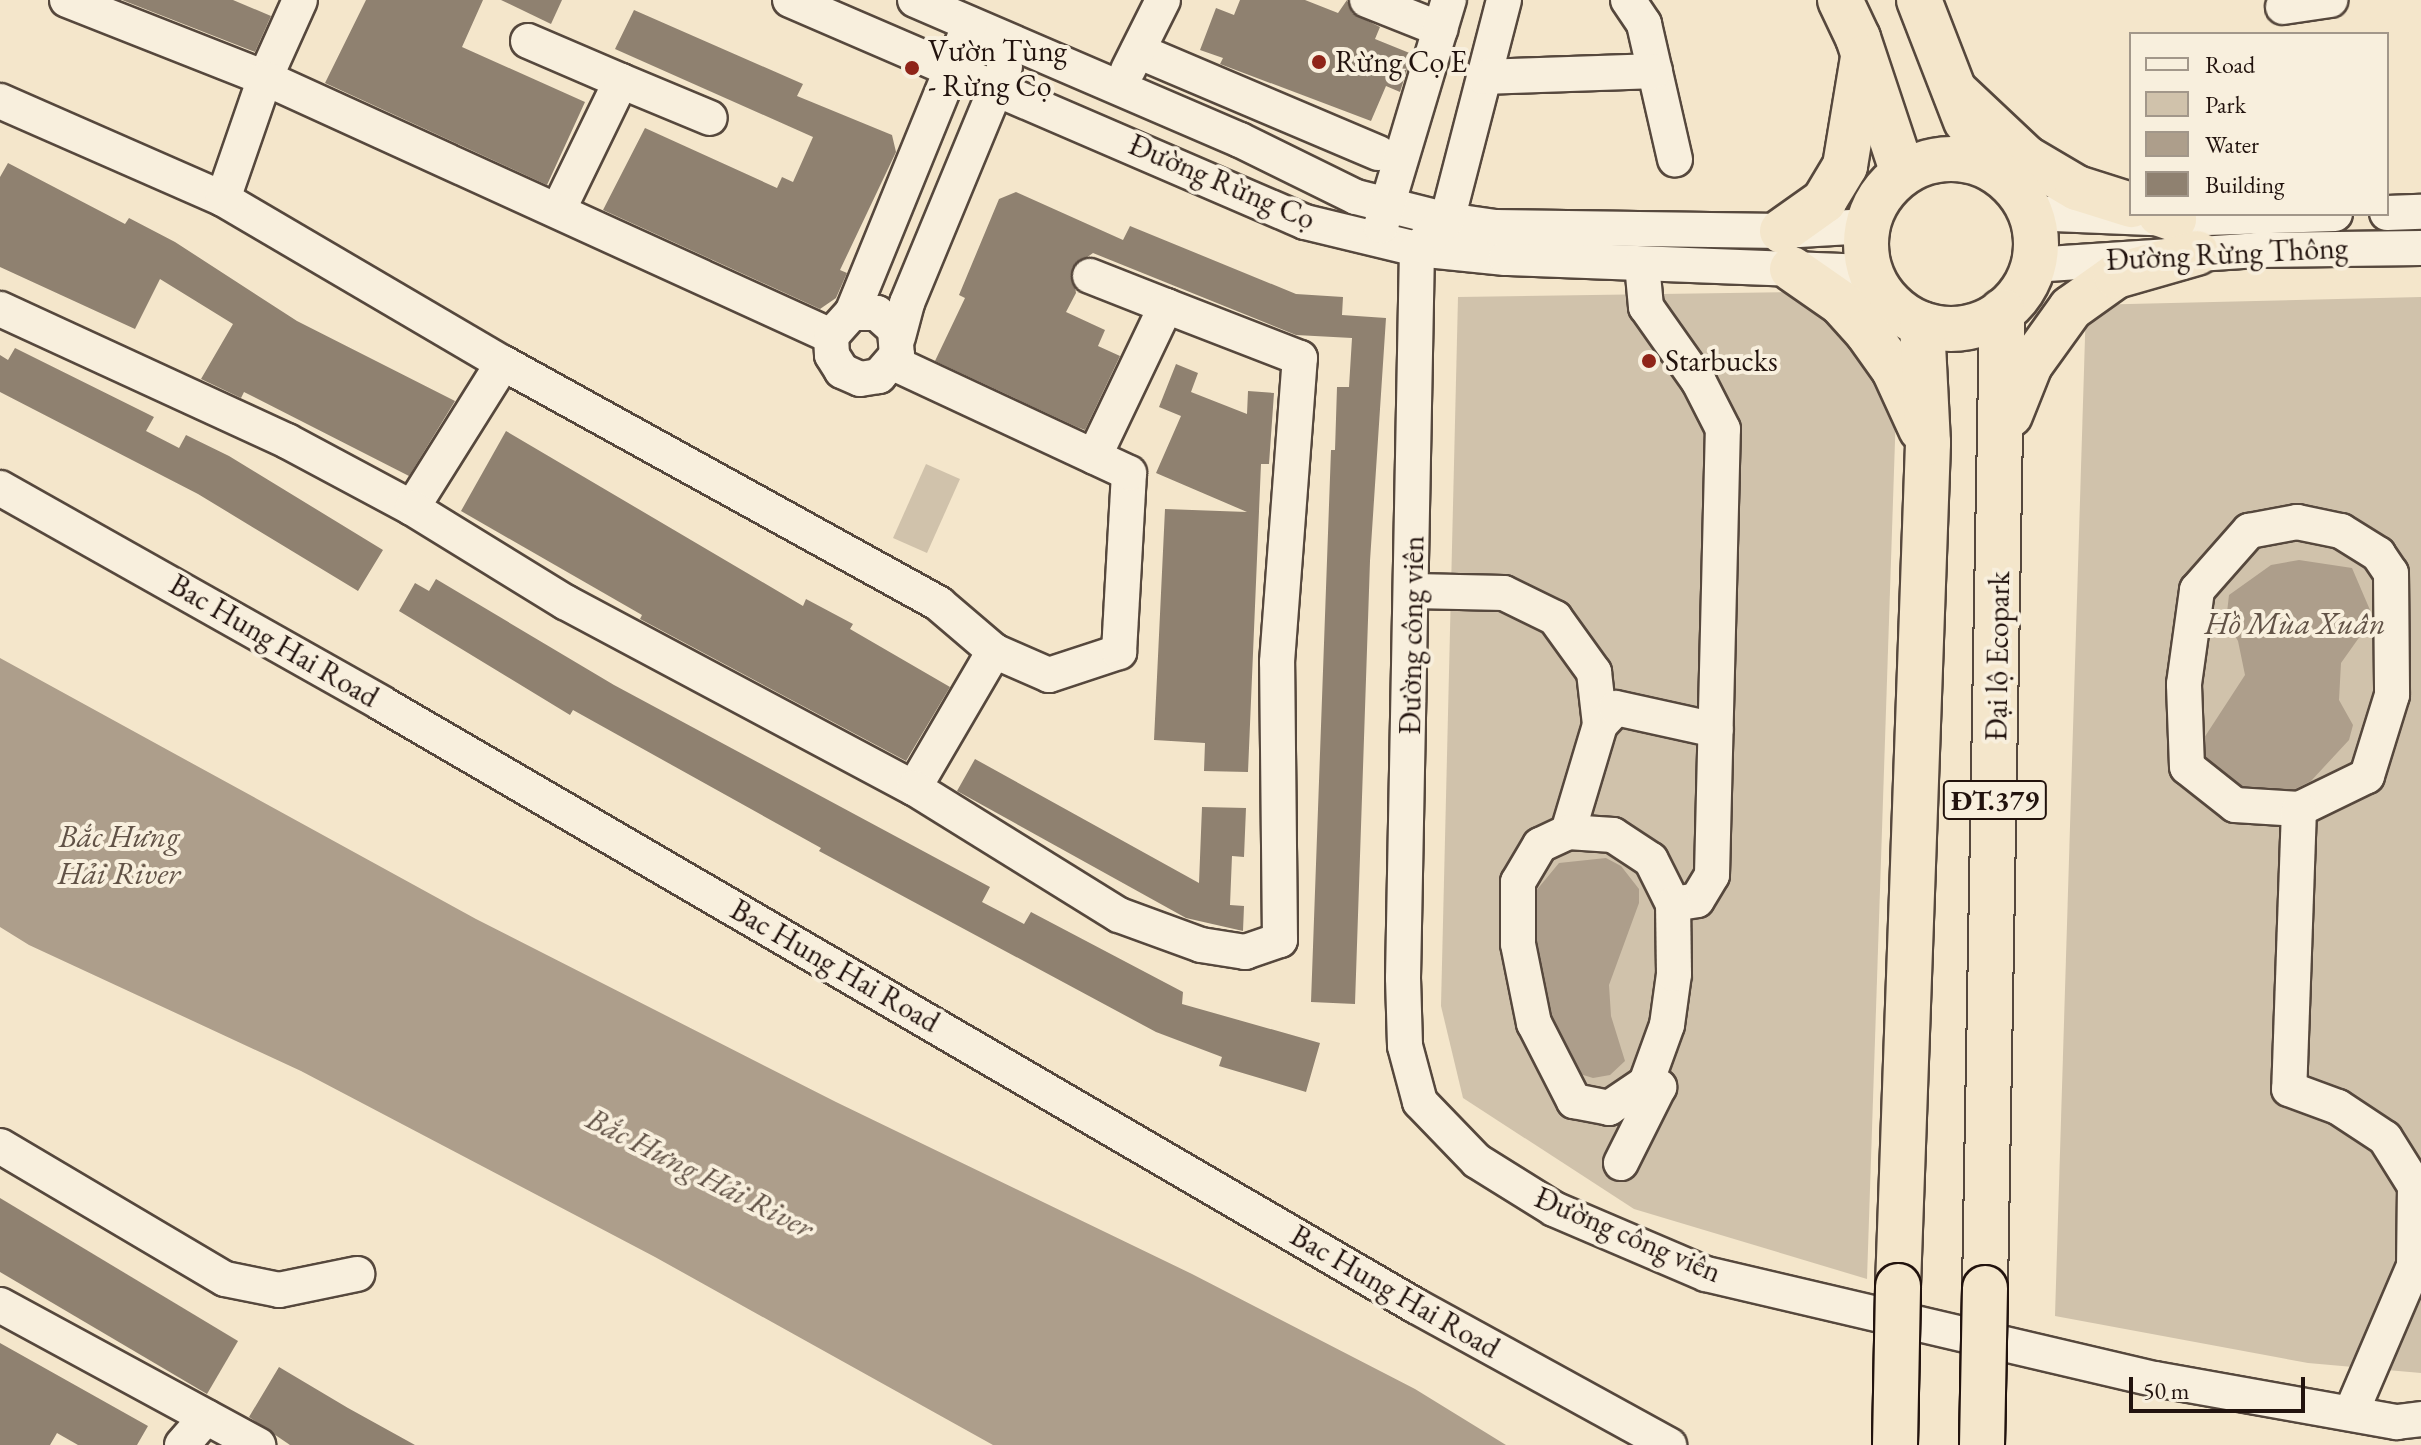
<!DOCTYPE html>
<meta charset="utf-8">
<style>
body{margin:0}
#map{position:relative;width:2421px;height:1445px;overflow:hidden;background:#f4e6cb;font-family:"EB Garamond",serif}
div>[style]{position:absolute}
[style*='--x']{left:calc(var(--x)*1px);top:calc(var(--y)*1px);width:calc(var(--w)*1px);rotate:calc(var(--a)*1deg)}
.green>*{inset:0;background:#d0c2ab}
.water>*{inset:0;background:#ad9e8b}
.building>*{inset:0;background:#8f8170}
.roads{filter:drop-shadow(2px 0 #56483d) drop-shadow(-2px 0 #56483d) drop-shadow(0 2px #56483d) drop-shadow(0 -2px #56483d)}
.minor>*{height:34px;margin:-17px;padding:0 17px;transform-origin:17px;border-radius:17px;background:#f8efdd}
.highway>*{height:44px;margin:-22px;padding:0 22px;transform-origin:22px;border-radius:22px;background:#f4e6cb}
.highway>.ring{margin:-22px;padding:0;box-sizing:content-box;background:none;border:44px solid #f4e6cb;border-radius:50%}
.bridges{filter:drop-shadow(2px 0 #22130e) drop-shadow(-2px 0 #22130e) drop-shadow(0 2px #22130e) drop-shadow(0 -2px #22130e)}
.highway-bridge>*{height:44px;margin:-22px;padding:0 22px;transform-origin:22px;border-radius:22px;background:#f4e6cb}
.dots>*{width:22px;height:22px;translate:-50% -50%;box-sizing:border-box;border:4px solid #f8efdd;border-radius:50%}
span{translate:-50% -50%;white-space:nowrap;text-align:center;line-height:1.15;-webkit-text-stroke:8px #f8efdd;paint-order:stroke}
.shield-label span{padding:2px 6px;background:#f8efdd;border:2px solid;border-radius:6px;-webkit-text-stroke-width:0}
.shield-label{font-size:28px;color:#22130e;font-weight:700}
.poi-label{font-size:30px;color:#22130e}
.left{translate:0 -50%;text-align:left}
.street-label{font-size:30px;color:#22130e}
.water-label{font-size:32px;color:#615246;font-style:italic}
.legend{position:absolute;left:2129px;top:32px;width:260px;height:184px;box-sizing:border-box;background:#f8efdd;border:2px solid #a2978a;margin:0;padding:10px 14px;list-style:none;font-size:24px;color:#22130e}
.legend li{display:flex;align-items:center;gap:16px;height:40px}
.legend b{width:40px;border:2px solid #a2978a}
.scale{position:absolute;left:2129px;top:1377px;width:176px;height:36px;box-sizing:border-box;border:4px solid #22130e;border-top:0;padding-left:10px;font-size:24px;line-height:28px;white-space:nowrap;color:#22130e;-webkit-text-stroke:6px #f8efdd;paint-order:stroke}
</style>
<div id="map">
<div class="green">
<div style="clip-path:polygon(1797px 292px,1846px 324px,1896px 411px,1867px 1279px,1634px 1209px,1463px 1098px,1441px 1006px,1458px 297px)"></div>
<div style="clip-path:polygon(2421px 297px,2421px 1373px,2308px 1363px,2055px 1316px,2086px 305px)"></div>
<div style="clip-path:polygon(926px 464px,960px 479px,927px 553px,893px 538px)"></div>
</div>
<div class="water">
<div style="clip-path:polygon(2299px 560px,2352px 568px,2370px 610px,2363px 632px,2341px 663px,2339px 700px,2353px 725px,2349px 740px,2311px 781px,2289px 792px,2264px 795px,2226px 781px,2205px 758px,2204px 738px,2245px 675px,2238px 641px,2226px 621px,2229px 595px,2271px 565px)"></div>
<div style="clip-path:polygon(0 658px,476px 919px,836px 1102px,1192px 1274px,1415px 1389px,1506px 1445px,993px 1445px,655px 1257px,301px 1071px,29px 945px,0 927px)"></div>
<div style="clip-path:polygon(1606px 858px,1621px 866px,1639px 889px,1639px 903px,1609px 985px,1611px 1016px,1625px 1061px,1610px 1075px,1593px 1078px,1580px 1074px,1562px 1057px,1541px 1006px,1531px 927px,1535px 892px,1559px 863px)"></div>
</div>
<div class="building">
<div style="clip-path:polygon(122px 0,233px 0,271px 16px,255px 52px)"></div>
<div style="clip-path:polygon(366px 0,483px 0,462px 47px,585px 102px,547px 185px,325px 83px)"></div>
<div style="clip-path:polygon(501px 0,562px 0,551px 24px)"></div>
<div style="clip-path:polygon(1240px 0,1305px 0,1338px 13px,1347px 0,1352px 13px,1380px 27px,1375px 39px,1412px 54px,1400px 92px,1386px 86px,1371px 121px,1220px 64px,1223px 58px,1200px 50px,1216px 8px,1234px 15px)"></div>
<div style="clip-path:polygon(634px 10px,803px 84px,797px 96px,892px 135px,896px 152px,840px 270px,847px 273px,836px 298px,820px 309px,603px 210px,645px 128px,777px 188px,782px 177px,793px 182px,813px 137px,615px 49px)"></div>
<div style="clip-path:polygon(8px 163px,125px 224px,129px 218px,175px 242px,297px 321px,455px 401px,409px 476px,244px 392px,241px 398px,201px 379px,233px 324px,160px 279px,135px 329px,0 267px,0 177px)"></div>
<div style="clip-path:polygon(1016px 192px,1123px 240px,1130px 226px,1296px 294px,1343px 297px,1342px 315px,1386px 318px,1370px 561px,1355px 1004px,1311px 1002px,1331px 450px,1335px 450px,1337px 387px,1349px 387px,1352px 338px,1296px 335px,1093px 253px,1072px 268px,1076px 293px,1066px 312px,1105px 330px,1098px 346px,1120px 356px,1085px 430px,1077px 427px,935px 361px,965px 298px,959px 295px,999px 199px)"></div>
<div style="clip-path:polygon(15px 348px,154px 417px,146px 431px,179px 448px,186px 435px,229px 456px,383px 550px,358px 591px,198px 494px,0 392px,0 355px,8px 360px)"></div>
<div style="clip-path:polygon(1176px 364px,1198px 373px,1191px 392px,1247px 414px,1248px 391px,1274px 393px,1269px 464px,1261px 464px,1248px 772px,1204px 771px,1205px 743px,1154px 740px,1165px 509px,1247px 512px,1156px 473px,1181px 416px,1159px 407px)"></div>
<div style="clip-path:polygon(506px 431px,803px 606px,806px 599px,853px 624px,850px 629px,950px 687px,906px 761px,640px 619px,642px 615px,461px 511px)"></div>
<div style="clip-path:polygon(436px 579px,614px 685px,990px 887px,982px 902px,1024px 924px,1031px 912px,1183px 992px,1182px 1004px,1320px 1043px,1306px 1092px,1219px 1066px,1222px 1057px,1156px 1032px,819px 851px,821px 848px,573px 710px,570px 715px,399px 611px,415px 583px,429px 591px)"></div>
<div style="clip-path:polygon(975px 759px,1199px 883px,1202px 807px,1246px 808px,1244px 857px,1232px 856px,1230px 905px,1244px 906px,1243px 931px,1186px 918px,957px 791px)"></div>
<div style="clip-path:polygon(0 1198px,238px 1341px,207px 1394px,0 1272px)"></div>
<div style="clip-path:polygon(0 1343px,148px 1426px,137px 1445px,78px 1445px,57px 1433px,50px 1445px,0 1445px)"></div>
<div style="clip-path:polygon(279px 1367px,348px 1408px,415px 1445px,290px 1445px,249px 1417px)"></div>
</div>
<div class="roads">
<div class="minor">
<div style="--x:67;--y:0;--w:213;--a:21.5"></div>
<div style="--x:265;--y:78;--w:85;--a:-65.8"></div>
<div style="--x:790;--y:0;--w:561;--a:23.32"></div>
<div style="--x:1305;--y:222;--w:115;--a:13.6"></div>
<div style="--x:1417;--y:249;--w:89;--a:5.8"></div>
<div style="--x:1506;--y:258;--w:364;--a:2.2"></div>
<div style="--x:915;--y:0;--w:354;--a:23.3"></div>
<div style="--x:1240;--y:140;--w:129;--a:26.2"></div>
<div style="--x:1356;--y:197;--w:94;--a:14.2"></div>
<div style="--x:1447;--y:220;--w:49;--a:8.3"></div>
<div style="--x:1495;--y:227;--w:287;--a:0.8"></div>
<div style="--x:1782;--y:231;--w:86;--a:-3.3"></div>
<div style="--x:1367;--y:0;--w:79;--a:21.7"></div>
<div style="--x:1504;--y:0;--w:227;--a:104.5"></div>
<div style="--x:1447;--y:220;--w:42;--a:136"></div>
<div style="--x:1417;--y:249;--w:729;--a:91.1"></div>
<div style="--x:1403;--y:978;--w:68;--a:88.3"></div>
<div style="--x:1405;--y:1046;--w:58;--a:75"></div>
<div style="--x:1420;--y:1102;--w:82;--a:46"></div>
<div style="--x:1477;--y:1161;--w:91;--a:31.9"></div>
<div style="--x:1554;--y:1209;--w:165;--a:23.2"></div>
<div style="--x:1706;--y:1274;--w:461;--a:13.2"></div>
<div style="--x:2155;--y:1379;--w:246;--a:10.1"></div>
<div style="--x:2397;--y:1422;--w:24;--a:-7"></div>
<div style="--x:1628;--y:0;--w:29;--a:56"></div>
<div style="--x:1644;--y:24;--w:139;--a:77.1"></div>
<div style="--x:2283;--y:7;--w:48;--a:-8.5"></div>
<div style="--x:528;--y:41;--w:101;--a:23.3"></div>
<div style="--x:621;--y:81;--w:144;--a:115.9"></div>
<div style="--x:1138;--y:51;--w:261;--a:23"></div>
<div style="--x:1128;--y:70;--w:78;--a:-63.4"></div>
<div style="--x:1484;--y:77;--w:171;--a:-2"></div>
<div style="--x:621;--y:81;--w:96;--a:22.6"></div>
<div style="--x:0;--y:101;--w:244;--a:23.7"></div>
<div style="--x:223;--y:199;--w:324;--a:30.4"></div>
<div style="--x:503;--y:363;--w:498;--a:28.9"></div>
<div style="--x:939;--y:604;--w:72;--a:40.5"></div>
<div style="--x:994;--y:651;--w:60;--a:23.6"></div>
<div style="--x:1049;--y:675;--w:74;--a:-18.2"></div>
<div style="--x:1119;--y:652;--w:179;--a:-86.8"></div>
<div style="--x:1129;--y:473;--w:260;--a:-155"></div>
<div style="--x:223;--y:199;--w:128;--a:-70.9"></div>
<div style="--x:265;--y:78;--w:622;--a:24.5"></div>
<div style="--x:2030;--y:213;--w:144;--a:2.4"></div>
<div style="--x:2174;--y:219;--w:161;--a:-1.8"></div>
<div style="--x:2387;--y:213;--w:34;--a:-2"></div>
<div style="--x:1381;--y:226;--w:236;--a:-73.3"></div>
<div style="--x:2033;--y:265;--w:225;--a:-3.8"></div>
<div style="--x:2257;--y:250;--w:164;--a:-0.7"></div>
<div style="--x:1090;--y:276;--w:82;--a:21.5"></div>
<div style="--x:0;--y:309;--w:316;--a:24.7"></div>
<div style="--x:287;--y:441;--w:142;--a:28.2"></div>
<div style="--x:412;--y:508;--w:171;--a:-57.9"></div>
<div style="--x:852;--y:313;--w:25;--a:0"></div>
<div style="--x:877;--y:313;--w:24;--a:42"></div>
<div style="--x:895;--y:329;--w:26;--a:86"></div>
<div style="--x:897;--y:355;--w:28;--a:131"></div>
<div style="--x:879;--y:376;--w:19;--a:171"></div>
<div style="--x:860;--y:379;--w:20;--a:-156"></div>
<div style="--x:842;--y:371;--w:19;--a:-122"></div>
<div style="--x:832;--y:355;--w:19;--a:-93"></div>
<div style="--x:831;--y:336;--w:31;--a:-48"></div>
<div style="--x:852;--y:313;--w:312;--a:-67.8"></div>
<div style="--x:898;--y:337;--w:35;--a:-75"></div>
<div style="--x:907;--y:303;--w:256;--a:-67.5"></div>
<div style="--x:0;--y:488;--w:437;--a:29.4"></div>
<div style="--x:381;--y:703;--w:1198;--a:30.23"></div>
<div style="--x:1416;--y:1306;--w:289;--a:28.8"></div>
<div style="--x:412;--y:508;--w:180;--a:31.6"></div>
<div style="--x:565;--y:602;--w:395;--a:28.1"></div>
<div style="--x:914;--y:788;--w:159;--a:-59.7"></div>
<div style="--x:2297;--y:522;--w:45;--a:11.6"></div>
<div style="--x:2341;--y:531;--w:44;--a:31.9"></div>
<div style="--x:2378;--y:554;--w:23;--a:56"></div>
<div style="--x:2391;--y:573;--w:122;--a:89.5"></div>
<div style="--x:2392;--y:695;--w:85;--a:107.2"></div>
<div style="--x:2367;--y:776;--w:76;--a:154.1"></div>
<div style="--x:2299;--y:809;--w:64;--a:-176.4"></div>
<div style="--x:2235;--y:805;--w:61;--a:-141.6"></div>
<div style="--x:2187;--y:767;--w:83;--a:-92.1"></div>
<div style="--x:2184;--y:684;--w:95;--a:-82.1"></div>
<div style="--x:2197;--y:590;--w:79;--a:-48.6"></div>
<div style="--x:2249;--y:531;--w:49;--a:-10.6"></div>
<div style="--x:1414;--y:591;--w:90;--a:1.3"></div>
<div style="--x:1504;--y:593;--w:57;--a:26.1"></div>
<div style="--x:1555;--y:618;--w:67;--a:54.2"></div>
<div style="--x:1594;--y:672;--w:53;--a:83.5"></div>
<div style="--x:1600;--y:725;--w:112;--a:106.7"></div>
<div style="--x:1568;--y:832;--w:31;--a:155"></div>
<div style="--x:1540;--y:845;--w:43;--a:120.7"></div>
<div style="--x:1518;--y:882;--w:62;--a:90"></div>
<div style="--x:1518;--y:944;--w:81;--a:78.6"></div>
<div style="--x:1534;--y:1023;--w:88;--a:62.9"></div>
<div style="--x:1574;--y:1101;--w:36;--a:11"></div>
<div style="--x:1609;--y:1108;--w:45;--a:-34"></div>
<div style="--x:1646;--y:1083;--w:14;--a:17"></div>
<div style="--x:1659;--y:1087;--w:85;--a:116.6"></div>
<div style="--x:1600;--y:725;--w:23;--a:-47"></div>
<div style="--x:1616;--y:708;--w:102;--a:12.4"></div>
<div style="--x:914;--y:788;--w:241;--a:31.8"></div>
<div style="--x:1119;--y:915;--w:87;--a:20.1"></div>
<div style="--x:1201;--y:945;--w:45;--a:9"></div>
<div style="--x:1245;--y:952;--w:37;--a:-19"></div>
<div style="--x:1280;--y:940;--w:278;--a:-90.6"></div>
<div style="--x:1277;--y:662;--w:305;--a:-85.7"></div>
<div style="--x:1300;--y:358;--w:144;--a:-158.8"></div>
<div style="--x:1166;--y:306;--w:167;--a:115.5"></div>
<div style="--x:2299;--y:809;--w:280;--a:92"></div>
<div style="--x:2289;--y:1089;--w:52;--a:20.2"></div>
<div style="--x:2338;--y:1107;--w:56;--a:33.4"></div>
<div style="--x:2385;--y:1138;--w:57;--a:58"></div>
<div style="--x:2415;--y:1186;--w:80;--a:90.7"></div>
<div style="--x:2414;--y:1266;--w:160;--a:113.2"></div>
<div style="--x:1568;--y:832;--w:45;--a:3.8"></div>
<div style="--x:1613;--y:835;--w:45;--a:33.3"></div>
<div style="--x:1651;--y:860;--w:49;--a:63.4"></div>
<div style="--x:1673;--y:904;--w:24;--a:-9"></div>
<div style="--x:1697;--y:900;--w:29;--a:-59"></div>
<div style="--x:1712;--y:875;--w:446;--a:-88.6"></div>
<div style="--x:1723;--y:429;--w:53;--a:-117.1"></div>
<div style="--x:1699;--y:382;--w:92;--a:-125.2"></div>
<div style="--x:1646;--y:307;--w:43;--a:-95.3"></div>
<div style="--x:1646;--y:1083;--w:62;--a:-70.1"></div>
<div style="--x:1667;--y:1025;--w:51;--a:-82.2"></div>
<div style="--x:1674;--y:974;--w:70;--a:-90.8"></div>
<div style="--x:0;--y:1146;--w:261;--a:30.6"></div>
<div style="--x:225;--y:1279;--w:55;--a:11.5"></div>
<div style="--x:279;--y:1290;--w:80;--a:-11.6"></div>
<div style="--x:0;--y:1305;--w:294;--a:28.5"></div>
<div style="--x:182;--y:1445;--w:37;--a:-49"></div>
</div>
<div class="highway">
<div style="--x:1840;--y:0;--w:42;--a:64.7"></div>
<div style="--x:1858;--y:38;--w:142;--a:71.6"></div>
<div style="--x:1919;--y:0;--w:130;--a:68.8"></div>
<div style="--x:1956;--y:92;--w:96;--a:43.3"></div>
<div style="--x:2026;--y:158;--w:59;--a:30.5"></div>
<div style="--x:2077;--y:188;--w:57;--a:17.5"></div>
<div class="ring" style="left:1866px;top:159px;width:126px;height:126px"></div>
<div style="--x:2160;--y:214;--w:15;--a:20"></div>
<div style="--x:1782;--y:231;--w:52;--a:-35.5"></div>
<div style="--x:1824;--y:201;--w:41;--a:-59"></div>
<div style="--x:1845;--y:166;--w:110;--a:-80.6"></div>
<div style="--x:1792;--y:269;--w:60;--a:34.8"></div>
<div style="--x:1841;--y:303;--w:39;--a:48"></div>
<div style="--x:1867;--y:332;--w:47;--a:54.6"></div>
<div style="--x:1894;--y:370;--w:65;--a:65.4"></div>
<div style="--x:2010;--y:415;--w:54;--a:-68.2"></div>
<div style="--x:2030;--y:365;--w:70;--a:-54.3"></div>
<div style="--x:2071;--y:308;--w:55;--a:-35.4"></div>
<div style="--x:2116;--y:276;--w:84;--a:-15.9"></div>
<div style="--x:1898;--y:1286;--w:844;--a:-87.96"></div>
<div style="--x:1928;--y:443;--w:119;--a:-92.9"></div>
<div style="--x:1985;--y:1288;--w:977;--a:-89"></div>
</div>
</div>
<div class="bridges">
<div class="highway-bridge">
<div style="--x:1895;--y:1445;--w:159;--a:-88.9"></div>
<div style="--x:1982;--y:1445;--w:157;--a:-88.9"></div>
</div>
</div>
<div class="dots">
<div style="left:1319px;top:62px;background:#8f2418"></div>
<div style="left:912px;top:68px;background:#8f2418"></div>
<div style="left:1649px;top:361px;background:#8f2418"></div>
</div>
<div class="shield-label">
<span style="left:1995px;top:800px">ĐT.379</span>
</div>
<div class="poi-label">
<span class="left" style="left:928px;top:68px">Vườn Tùng<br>- Rừng Cọ</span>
<span class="left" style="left:1335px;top:62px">Rừng Cọ E</span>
<span class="left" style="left:1665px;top:361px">Starbucks</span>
</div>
<div class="street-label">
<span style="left:1222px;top:182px;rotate:23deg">Đường Rừng Cọ</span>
<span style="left:2227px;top:254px;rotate:-3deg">Đường Rừng Thông</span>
<span style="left:1412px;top:635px;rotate:-89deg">Đường công viên</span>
<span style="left:274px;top:641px;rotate:30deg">Bac Hung Hai Road</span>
<span style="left:1998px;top:656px;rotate:-89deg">Đại lộ Ecopark</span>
<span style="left:835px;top:966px;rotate:30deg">Bac Hung Hai Road</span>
<span style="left:1628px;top:1235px;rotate:23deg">Đường công viên</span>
<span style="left:1395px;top:1292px;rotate:30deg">Bac Hung Hai Road</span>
</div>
<div class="water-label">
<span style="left:2295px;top:623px">Hồ Mùa Xuân</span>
<span style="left:119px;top:855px">Bắc Hưng<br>Hải River</span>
<span style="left:700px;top:1173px;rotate:27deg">Bắc Hưng Hải River</span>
</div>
<ul class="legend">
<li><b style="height:10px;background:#f8efdd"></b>Road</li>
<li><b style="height:22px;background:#d0c2ab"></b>Park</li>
<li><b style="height:22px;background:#ad9e8b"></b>Water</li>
<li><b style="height:22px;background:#8f8170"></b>Building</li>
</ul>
<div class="scale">50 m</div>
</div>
